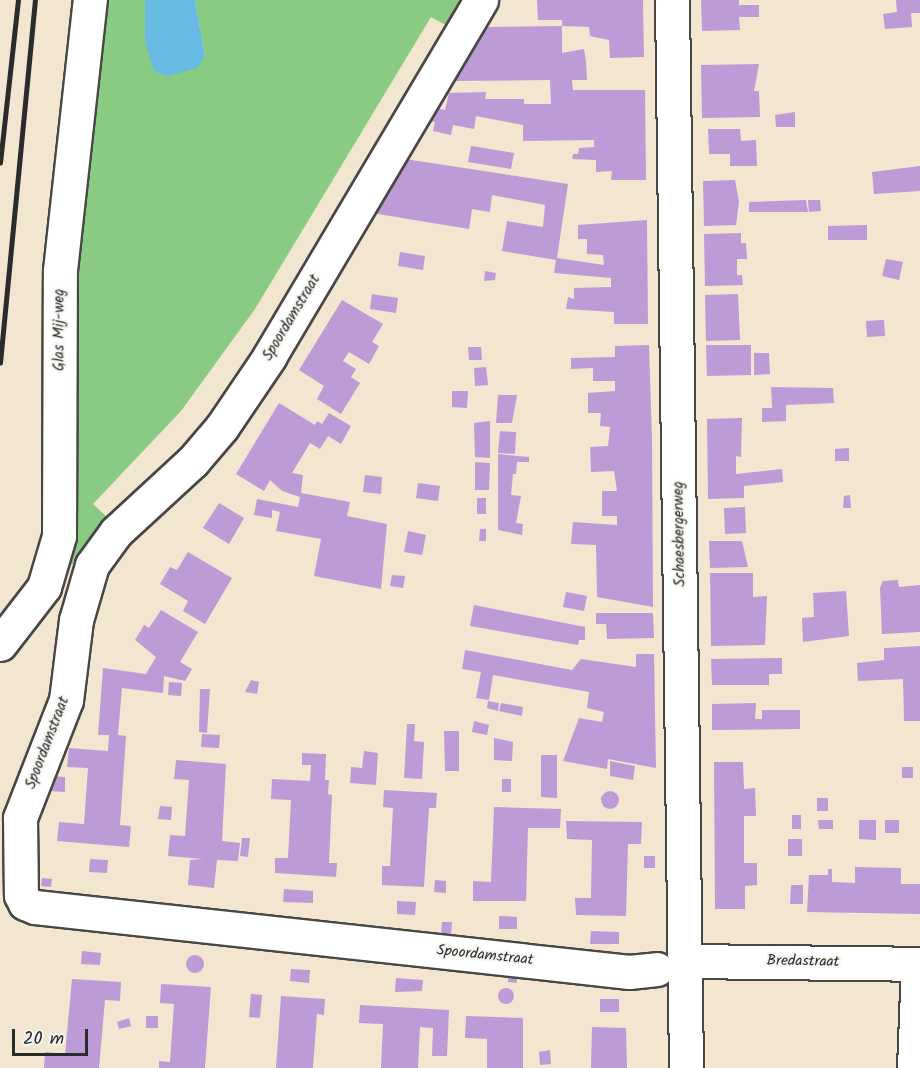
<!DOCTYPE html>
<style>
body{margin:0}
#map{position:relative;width:920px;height:1068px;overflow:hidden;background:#f2e6d0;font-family:Kalam,sans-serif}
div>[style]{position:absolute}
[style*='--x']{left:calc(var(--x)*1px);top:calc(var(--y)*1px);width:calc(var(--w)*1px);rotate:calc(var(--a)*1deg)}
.green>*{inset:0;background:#89cb83}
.water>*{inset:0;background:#67bbe3}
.building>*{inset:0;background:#bd9bd6}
.round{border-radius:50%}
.roads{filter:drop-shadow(2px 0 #494744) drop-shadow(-2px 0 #494744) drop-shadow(0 2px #494744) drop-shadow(0 -2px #494744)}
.minor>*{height:33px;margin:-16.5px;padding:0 16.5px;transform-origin:16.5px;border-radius:16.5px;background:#fff}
.rail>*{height:4.5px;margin:-2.25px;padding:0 2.25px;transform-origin:2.25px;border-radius:2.25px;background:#2b2b2b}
span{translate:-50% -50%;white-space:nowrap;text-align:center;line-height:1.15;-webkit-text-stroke:4.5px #f6f6f2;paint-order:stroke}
.street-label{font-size:15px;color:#2b2b2b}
.scale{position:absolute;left:12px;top:1029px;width:76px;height:27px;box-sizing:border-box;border:3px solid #2b2b2b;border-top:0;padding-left:8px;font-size:18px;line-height:21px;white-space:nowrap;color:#2b2b2b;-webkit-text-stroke:4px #f6f6f2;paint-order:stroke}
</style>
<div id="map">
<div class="green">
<div style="clip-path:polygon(100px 0,145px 0,145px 43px,205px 56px,195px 0,462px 0,451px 28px,431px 17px,255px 309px,181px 411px,93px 504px,107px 517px,76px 563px,61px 568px,71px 271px)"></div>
</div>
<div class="water">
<div style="clip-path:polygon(145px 0,195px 0,205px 56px,197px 68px,168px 76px,154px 71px,145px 42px)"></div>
</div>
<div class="building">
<div style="clip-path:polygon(537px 0,643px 0,644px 57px,610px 58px,609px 40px,590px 36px,589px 27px,562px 26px,562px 20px,538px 20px)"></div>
<div style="clip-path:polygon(701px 0,739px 0,739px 5px,759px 5px,759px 17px,739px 17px,740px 30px,702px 31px)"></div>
<div style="clip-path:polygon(896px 0,920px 0,920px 13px,911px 13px,912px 27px,885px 29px,883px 14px,897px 12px)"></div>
<div style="clip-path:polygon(562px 26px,562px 53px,584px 49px,586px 61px,587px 80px,572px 80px,573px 90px,645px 90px,646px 180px,611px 180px,612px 171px,596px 172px,596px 160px,572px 159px,573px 154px,578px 154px,579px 148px,594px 147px,594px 140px,523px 141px,523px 125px,476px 116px,474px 129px,453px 125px,451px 135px,433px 131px,435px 122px,428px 121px,436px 108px,445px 110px,449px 93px,486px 92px,485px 99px,524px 99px,524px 104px,551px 104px,550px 80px,452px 81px,485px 27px)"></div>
<div style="clip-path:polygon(759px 64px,754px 91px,759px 91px,760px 117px,702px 118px,701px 65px)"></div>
<div style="clip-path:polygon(795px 112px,795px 127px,776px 127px,775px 115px)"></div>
<div style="clip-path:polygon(708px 129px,740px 129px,741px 141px,756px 140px,757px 166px,730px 166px,730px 154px,709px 154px)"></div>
<div style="clip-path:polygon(471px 146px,514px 153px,511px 169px,468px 162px)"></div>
<div style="clip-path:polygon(405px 159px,568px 184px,557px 258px,604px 265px,603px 255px,587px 254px,587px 239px,578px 239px,578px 225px,647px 220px,648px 324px,614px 324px,614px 312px,566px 309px,568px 297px,574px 299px,574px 288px,611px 287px,611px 278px,554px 273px,556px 260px,502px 251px,507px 221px,543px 227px,545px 205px,492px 195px,490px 212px,472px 209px,469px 229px,372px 213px)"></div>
<div style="clip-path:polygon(920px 166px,920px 191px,874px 194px,872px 172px)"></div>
<div style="clip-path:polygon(735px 180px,739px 202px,736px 225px,704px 226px,703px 181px)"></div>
<div style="clip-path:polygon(806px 200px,808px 212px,749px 212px,749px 202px)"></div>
<div style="clip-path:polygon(808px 200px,820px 200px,821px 211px,809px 212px)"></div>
<div style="clip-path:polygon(867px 225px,867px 240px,828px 240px,828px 226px)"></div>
<div style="clip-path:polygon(741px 233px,741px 243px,746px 243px,747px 259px,737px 259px,737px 275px,742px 275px,743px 285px,705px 286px,704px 234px)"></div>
<div style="clip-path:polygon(400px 252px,425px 256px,423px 270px,398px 266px)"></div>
<div style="clip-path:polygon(886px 259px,903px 262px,899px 280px,882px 276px)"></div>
<div style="clip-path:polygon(485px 271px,496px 273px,495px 280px,484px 281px)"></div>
<div style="clip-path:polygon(372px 294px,398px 298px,396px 313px,370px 309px)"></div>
<div style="clip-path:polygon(738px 294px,740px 340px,706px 341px,705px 295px)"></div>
<div style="clip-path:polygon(342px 300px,383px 324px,372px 342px,379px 346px,369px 364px,349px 352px,343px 361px,356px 369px,351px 377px,360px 383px,341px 414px,317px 399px,324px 386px,299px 370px)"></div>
<div style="clip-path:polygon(884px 320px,885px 336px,867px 337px,866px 321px)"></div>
<div style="clip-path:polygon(649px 345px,652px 439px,653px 607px,597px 597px,596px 545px,571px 544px,573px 522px,617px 525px,617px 516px,602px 516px,602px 491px,617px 491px,614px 471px,591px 472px,590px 447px,608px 446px,610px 427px,600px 426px,601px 413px,588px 413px,588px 393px,615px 391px,615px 381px,593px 381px,593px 368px,571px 369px,571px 358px,615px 357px,615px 346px)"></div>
<div style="clip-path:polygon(706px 345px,751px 345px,751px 375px,707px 376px)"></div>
<div style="clip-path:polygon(468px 347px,481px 347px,482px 360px,469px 360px)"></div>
<div style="clip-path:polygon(754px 353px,769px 353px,770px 374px,754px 375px)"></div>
<div style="clip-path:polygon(486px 367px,488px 385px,475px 386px,474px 368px)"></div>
<div style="clip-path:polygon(771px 387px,833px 388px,834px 403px,786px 405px,786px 421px,762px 422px,762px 408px,772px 408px)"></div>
<div style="clip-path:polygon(452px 391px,468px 391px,467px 408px,452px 407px)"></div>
<div style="clip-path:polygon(498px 395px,517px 395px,512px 423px,496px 423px)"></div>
<div style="clip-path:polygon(279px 403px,315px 425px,317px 421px,322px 424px,329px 413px,351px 426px,341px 444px,328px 436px,320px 449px,310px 443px,292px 473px,303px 475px,301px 493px,350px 502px,347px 516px,387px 524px,381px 589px,314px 576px,321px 539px,276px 531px,280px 512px,272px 510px,272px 518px,254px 515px,257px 499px,298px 507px,300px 497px,282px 491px,270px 480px,264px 491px,236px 474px)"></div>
<div style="clip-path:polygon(742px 418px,741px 457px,736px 456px,736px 474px,782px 469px,783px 482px,744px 486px,744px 498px,708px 499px,707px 419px)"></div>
<div style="clip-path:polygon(490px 421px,490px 458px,475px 457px,474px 423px)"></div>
<div style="clip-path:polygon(500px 431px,516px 432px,515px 454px,498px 453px)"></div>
<div style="clip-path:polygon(849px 448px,849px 461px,835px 461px,835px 449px)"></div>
<div style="clip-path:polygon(498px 454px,529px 457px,529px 462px,517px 462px,516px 474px,513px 474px,511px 495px,521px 496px,516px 523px,523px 524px,522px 535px,498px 530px)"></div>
<div style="clip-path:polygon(475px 462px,490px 463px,489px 490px,475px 490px)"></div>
<div style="clip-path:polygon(365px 475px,382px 477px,381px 494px,363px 492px)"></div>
<div style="clip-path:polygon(418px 483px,440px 486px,438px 501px,416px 498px)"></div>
<div style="clip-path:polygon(850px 495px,851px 508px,843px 508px,844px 496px)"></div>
<div style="clip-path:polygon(477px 498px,486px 498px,486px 514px,477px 514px)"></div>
<div style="clip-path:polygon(219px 503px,244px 518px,229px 544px,203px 528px)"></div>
<div style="clip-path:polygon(745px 507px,746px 533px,725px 534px,724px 508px)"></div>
<div style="clip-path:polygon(480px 529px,486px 529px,486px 541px,479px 541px)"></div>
<div style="clip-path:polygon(408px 531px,426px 535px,422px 555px,404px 552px)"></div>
<div style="clip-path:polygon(709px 541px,742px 541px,748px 567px,710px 568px)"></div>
<div style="clip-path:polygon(188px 552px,232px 578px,205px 624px,183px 611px,188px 601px,160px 584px,170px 567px,177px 570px)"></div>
<div style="clip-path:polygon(710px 573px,753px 573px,753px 597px,767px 596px,765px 645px,711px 646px)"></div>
<div style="clip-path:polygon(392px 575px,405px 576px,403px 588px,390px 586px)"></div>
<div style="clip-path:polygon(898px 580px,899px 587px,920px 585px,920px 632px,882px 634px,880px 588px,883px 581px)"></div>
<div style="clip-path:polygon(846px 591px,849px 636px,803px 642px,802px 618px,814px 617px,813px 593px)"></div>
<div style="clip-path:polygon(566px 592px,587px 596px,584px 611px,563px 607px)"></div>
<div style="clip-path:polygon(474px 605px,585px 627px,585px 640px,579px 640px,578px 645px,470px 626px)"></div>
<div style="clip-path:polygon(161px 610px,198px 632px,180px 662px,192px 669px,185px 681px,164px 676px,163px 693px,122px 688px,118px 735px,126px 736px,120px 825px,131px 826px,129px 847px,57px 841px,59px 822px,84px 824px,88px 768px,67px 767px,69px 748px,108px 751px,109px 735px,98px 735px,103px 668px,146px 674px,156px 657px,135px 640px,144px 625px,149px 628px)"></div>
<div style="clip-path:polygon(596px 613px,653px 613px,654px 638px,607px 639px,606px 624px,596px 624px)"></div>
<div style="clip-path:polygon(920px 646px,920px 721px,904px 721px,903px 679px,858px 681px,857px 663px,884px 660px,884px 648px)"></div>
<div style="clip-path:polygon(465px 650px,572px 670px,581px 659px,636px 667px,636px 654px,654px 654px,656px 768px,608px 759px,607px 769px,563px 761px,579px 718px,602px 722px,604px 712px,587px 708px,589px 692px,493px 675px,489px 700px,476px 698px,481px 672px,462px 669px)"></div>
<div style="clip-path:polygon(782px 658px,782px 674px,769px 674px,769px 685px,712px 685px,711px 659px)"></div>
<div style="clip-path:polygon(251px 680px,259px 682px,257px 694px,245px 692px)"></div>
<div style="clip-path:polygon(169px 682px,182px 683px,181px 696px,168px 695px)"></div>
<div style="clip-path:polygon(200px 689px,210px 689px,207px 733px,199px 732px)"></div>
<div style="clip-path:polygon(488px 701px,499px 703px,498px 711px,487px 708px)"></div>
<div style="clip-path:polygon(501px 703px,523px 707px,522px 716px,499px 711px)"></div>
<div style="clip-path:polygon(756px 703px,755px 719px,762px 719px,762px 710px,800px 710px,800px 729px,712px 730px,712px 704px)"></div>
<div style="clip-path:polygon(474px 721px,489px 725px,487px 735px,472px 732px)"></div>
<div style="clip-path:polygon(407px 724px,415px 724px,414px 741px,424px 742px,422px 779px,404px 778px)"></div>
<div style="clip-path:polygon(444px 731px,459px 731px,459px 771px,445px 771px)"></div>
<div style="clip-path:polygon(202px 734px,220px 735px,219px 748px,201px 747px)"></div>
<div style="clip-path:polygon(494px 738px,513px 742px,512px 761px,494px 760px)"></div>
<div style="clip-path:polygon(364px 751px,378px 753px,376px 785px,350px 783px,351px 767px,362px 768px)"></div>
<div style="clip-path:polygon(302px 753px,326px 754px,325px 780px,329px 780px,328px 794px,332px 795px,329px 863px,337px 863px,336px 877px,275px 873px,275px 858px,288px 858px,291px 800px,271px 799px,272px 779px,310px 781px,311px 765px,302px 765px)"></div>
<div style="clip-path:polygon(541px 755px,557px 755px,557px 798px,541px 797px)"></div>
<div style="clip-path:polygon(176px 760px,226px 764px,222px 841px,240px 843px,238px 861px,217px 860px,214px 888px,188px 885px,190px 860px,203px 859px,168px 856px,170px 835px,185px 836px,189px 780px,174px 779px)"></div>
<div style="clip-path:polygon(610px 761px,635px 766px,633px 780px,610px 776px)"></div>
<div style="clip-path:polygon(714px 762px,743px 762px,744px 789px,755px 788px,756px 816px,744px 816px,744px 863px,757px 863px,757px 885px,745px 886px,745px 909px,715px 909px)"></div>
<div style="clip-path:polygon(902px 767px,913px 767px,913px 778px,902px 778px)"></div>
<div style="clip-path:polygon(50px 776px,65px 777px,65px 792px,50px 791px)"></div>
<div style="clip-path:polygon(502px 779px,511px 779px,511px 792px,502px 792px)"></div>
<div style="clip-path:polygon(384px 790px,437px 793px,436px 808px,429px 808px,424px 887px,382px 885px,382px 866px,390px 866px,393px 808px,383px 807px)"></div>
<div class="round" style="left:601px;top:791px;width:18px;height:18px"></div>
<div style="clip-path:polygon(817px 798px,828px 798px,828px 811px,817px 811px)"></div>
<div style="clip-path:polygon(160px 806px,172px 807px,171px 820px,158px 819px)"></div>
<div style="clip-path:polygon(494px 807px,561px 809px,560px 828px,528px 828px,526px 901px,473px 901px,473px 881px,491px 882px)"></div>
<div style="clip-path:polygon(792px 815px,801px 815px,801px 829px,792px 829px)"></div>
<div style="clip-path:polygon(818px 820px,833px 820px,833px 829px,819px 829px)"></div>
<div style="clip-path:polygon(859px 820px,876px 820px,876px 840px,859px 839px)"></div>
<div style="clip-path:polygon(885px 820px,899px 820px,899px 833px,885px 833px)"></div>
<div style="clip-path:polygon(566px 821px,642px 822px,641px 844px,628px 844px,626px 916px,576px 915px,575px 898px,591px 898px,592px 840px,567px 839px)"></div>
<div style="clip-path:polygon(242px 838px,250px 838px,248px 857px,240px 856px)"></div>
<div style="clip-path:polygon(788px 839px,802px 839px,802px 856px,788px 856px)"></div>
<div style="clip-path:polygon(644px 856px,655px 856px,655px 868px,644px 868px)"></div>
<div style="clip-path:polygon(90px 859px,108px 860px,107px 873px,89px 872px)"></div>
<div style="clip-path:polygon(855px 867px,901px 868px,901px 884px,920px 884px,920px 914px,807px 912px,809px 875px,828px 875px,828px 869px,832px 869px,832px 882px,855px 883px)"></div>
<div style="clip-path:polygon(42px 878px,52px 879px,51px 887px,41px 886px)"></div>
<div style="clip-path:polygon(435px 880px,446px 881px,446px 893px,434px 892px)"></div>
<div style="clip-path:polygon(791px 885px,803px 885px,803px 904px,790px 904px)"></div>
<div style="clip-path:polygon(284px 889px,313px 891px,313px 903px,283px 902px)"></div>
<div style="clip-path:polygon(397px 901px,416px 902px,415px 915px,397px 914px)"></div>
<div style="clip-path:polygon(499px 916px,517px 917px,517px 929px,499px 929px)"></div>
<div style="clip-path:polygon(442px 922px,452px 922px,451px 934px,441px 934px)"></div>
<div style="clip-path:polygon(591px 931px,619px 932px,619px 944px,590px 944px)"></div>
<div style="clip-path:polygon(82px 951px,101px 953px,100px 965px,81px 964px)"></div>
<div class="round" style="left:186px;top:955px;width:18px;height:18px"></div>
<div style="clip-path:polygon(291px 969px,310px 970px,309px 983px,290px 981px)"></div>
<div style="clip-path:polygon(508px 976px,517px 976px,517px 983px,508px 982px)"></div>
<div style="clip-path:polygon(396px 978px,423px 980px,422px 991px,395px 992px)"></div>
<div style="clip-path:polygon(72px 979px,121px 982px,120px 1001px,105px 1000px,99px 1068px,44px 1068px,45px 1052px,65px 1054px)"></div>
<div style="clip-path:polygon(161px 984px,211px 987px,205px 1068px,159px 1068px,159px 1061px,170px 1062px,174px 1004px,160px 1003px)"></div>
<div class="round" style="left:498px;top:988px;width:16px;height:16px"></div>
<div style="clip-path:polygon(251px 994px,262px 995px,260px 1018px,249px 1017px)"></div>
<div style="clip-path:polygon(281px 996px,325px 999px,324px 1015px,317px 1014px,313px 1068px,276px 1068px)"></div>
<div style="clip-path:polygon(600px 999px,619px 999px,619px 1012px,600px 1012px)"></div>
<div style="clip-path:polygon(360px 1005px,449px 1010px,447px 1056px,432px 1056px,433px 1028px,420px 1027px,418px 1068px,381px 1068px,383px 1024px,359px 1023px)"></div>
<div style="clip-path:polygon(146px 1016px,158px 1016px,158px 1028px,146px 1028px)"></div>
<div style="clip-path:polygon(466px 1016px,523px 1018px,523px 1068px,487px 1068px,487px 1039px,465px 1038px)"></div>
<div style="clip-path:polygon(129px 1018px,131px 1026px,119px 1029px,117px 1022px)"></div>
<div style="clip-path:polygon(592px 1027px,626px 1028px,627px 1068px,591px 1068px)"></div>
<div style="clip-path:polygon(550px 1050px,551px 1064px,540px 1065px,539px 1052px)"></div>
</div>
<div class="roads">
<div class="minor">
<div style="--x:481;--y:0;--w:414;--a:120.7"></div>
<div style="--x:270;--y:356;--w:86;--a:124.1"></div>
<div style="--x:222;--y:427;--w:45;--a:130.5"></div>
<div style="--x:193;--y:461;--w:105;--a:137.3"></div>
<div style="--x:116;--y:532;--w:41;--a:126"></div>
<div style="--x:92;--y:565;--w:57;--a:106.2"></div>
<div style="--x:76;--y:620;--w:81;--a:97.1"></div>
<div style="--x:66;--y:700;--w:127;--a:111.3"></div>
<div style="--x:20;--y:818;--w:77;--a:89.3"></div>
<div style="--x:21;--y:895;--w:9;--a:63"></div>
<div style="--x:25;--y:903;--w:11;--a:22"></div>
<div style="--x:35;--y:907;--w:598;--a:6.24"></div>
<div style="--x:629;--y:972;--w:28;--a:-6"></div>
<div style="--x:672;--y:0;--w:1068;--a:89.25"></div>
<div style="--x:0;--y:644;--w:72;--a:-52.3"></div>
<div style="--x:44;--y:587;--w:53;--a:-73.6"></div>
<div style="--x:59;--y:536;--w:266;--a:-89.8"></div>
<div style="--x:60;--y:270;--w:272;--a:-83.7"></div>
<div style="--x:686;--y:961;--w:234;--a:0.7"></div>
<div style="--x:914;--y:1068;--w:104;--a:-87.8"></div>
</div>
</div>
<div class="rail">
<div style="--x:0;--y:163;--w:164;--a:-83.7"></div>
<div style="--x:0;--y:363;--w:365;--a:-84.5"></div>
</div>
<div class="street-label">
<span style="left:292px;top:318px;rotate:-59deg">Spoordamstraat</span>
<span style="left:60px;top:330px;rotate:-90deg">Glas Mij-weg</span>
<span style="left:680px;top:534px;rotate:-91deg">Schaesbergerweg</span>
<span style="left:48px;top:743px;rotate:-69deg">Spoordamstraat</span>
<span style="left:485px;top:956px;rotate:6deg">Spoordamstraat</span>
<span style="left:803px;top:962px;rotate:1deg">Bredastraat</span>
</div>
<div class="scale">20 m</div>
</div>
